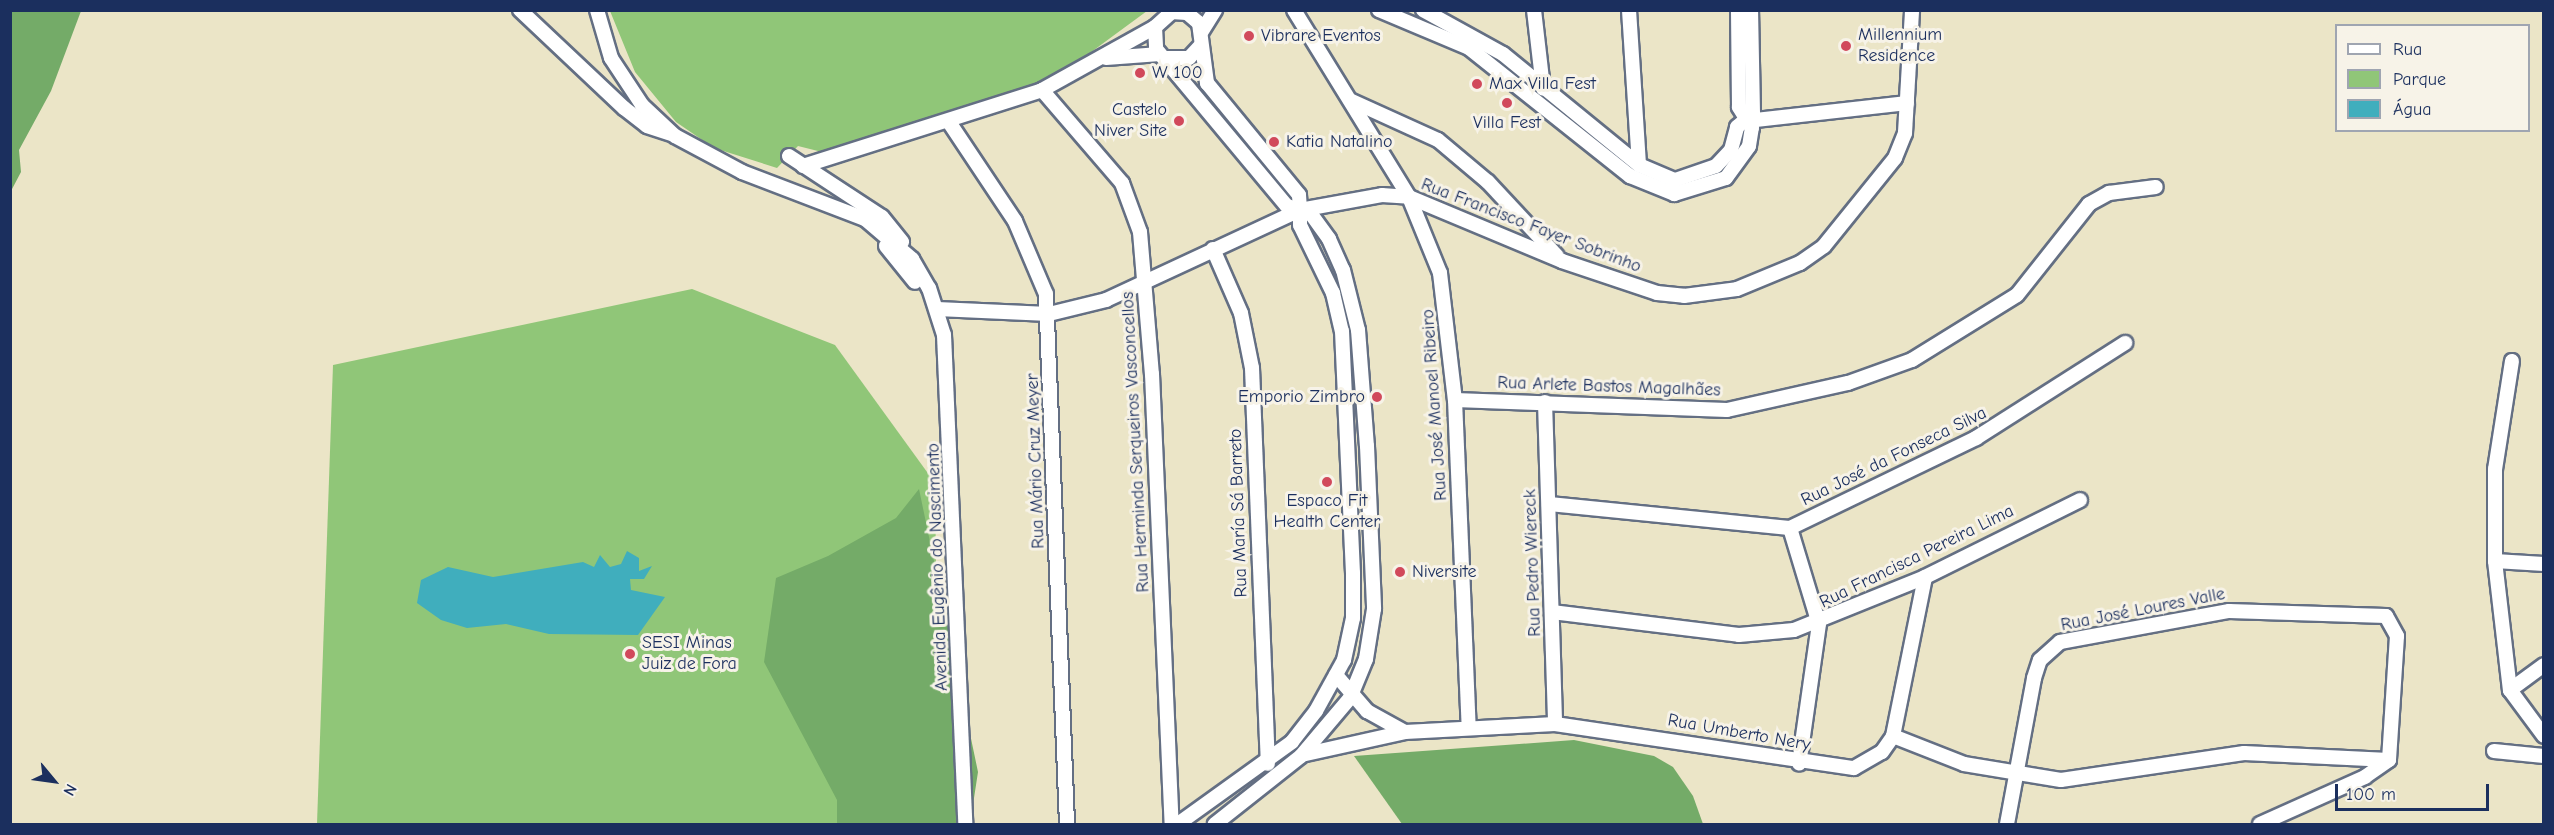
<!DOCTYPE html>
<meta charset="utf-8">
<style>
body{margin:0}
#map{position:relative;width:2554px;height:835px;overflow:hidden;background:#ebe5c7;font-family:"Comic Neue",sans-serif}
div>[style]{position:absolute}
[style*='--x']{left:calc(var(--x)*1px);top:calc(var(--y)*1px);width:calc(var(--w)*1px);rotate:calc(var(--a)*1deg)}
.green>*{inset:0;background:#90c678}
.forest>*{inset:0;background:#74ab68}
.water>*{inset:0;background:#40aebd}
.roads{filter:drop-shadow(2px 0 #646f83) drop-shadow(-2px 0 #646f83) drop-shadow(0 2px #646f83) drop-shadow(0 -2px #646f83)}
.minor>*{height:14px;margin:-7px;padding:0 7px;transform-origin:7px;border-radius:7px;background:#fff}
.dots>*{width:16px;height:16px;translate:-50% -50%;box-sizing:border-box;border:3px solid #f7f3e8;border-radius:50%}
span{translate:-50% -50%;white-space:nowrap;text-align:center;line-height:1.15;-webkit-text-stroke:6px #f7f3e8;paint-order:stroke}
.poi-label{font-size:18px;color:#1b2f5e}
.left{translate:0 -50%;text-align:left}
.right{translate:-100% -50%;text-align:right}
.street-label{font-size:18px;color:#1b2f5e}
.frame{position:absolute;inset:0;border:12px solid #1b2f5e;pointer-events:none}
.legend{position:absolute;left:2335px;top:24px;width:195px;height:108px;box-sizing:border-box;background:#f7f3e8;border:2px solid #9fa5b1;margin:0;padding:8px 10px;list-style:none;font-size:18px;color:#1b2f5e}
.legend li{display:flex;align-items:center;gap:12px;height:30px}
.legend b{width:30px;border:2px solid #9fa5b1}
.north{position:absolute;left:24px;top:751px;width:60px;height:60px;-webkit-text-stroke:4px #f7f3e8;paint-order:stroke;rotate:119deg;font-size:16px;font-weight:700;line-height:24px;text-align:center;color:#1b2f5e}
.north::after{content:'';display:block;margin:auto;width:21px;height:27px;background:#1b2f5e;clip-path:polygon(50% 0,100% 100%,50% 72%,0 100%)}
.scale{position:absolute;left:2335px;top:784px;width:154px;height:27px;box-sizing:border-box;border:3px solid #1b2f5e;border-top:0;padding-left:8px;font-size:18px;line-height:21px;white-space:nowrap;color:#1b2f5e;-webkit-text-stroke:4px #f7f3e8;paint-order:stroke}
</style>
<div id="map">
<div class="green">
<div style="clip-path:polygon(610px 11px,1147px 11px,1049px 83px,826px 153px,798px 146px,777px 168px,714px 148px,676px 122px,635px 72px)"></div>
<div style="clip-path:polygon(692px 289px,835px 345px,935px 483px,939px 824px,317px 824px,333px 365px)"></div>
</div>
<div class="forest">
<div style="clip-path:polygon(11px 10px,81px 11px,51px 91px,19px 150px,21px 172px,11px 191px)"></div>
<div style="clip-path:polygon(919px 489px,978px 772px,970px 824px,837px 824px,837px 800px,764px 662px,776px 578px,828px 556px,896px 518px)"></div>
<div style="clip-path:polygon(1574px 740px,1654px 756px,1673px 767px,1693px 796px,1703px 824px,1402px 824px,1354px 756px)"></div>
</div>
<div class="water">
<div style="clip-path:polygon(627px 551px,639px 558px,639px 571px,652px 566px,644px 579px,630px 579px,631px 590px,665px 597px,638px 635px,549px 634px,506px 624px,467px 628px,441px 620px,417px 603px,421px 580px,448px 567px,493px 577px,583px 562px,594px 567px,600px 555px,610px 567px,621px 564px)"></div>
</div>
<div class="roads">
<div class="minor">
<div style="--x:520;--y:10;--w:143;--a:43.3"></div>
<div style="--x:624;--y:108;--w:29;--a:38"></div>
<div style="--x:647;--y:126;--w:25;--a:18"></div>
<div style="--x:597;--y:10;--w:50;--a:73.7"></div>
<div style="--x:611;--y:58;--w:56;--a:56.6"></div>
<div style="--x:642;--y:105;--w:45;--a:43.2"></div>
<div style="--x:675;--y:136;--w:76;--a:28.2"></div>
<div style="--x:742;--y:172;--w:132;--a:20.9"></div>
<div style="--x:865;--y:219;--w:62;--a:40.4"></div>
<div style="--x:912;--y:259;--w:34;--a:60"></div>
<div style="--x:929;--y:288;--w:49;--a:72.3"></div>
<div style="--x:944;--y:335;--w:489;--a:87.5"></div>
<div style="--x:1174;--y:10;--w:25;--a:138"></div>
<div style="--x:1155;--y:27;--w:22;--a:87"></div>
<div style="--x:1156;--y:49;--w:204;--a:50.2"></div>
<div style="--x:1287;--y:206;--w:14;--a:17"></div>
<div style="--x:1300;--y:210;--w:15;--a:90"></div>
<div style="--x:1300;--y:225;--w:76;--a:64.1"></div>
<div style="--x:1333;--y:293;--w:39;--a:77"></div>
<div style="--x:1342;--y:331;--w:242;--a:87.4"></div>
<div style="--x:1353;--y:573;--w:45;--a:90"></div>
<div style="--x:1353;--y:618;--w:43;--a:102.1"></div>
<div style="--x:1344;--y:660;--w:58;--a:118.8"></div>
<div style="--x:1316;--y:711;--w:39;--a:128"></div>
<div style="--x:1292;--y:742;--w:140;--a:144.3"></div>
<div style="--x:1294;--y:10;--w:220;--a:58.4"></div>
<div style="--x:1409;--y:197;--w:82;--a:67.8"></div>
<div style="--x:1440;--y:273;--w:128;--a:83.3"></div>
<div style="--x:1455;--y:400;--w:328;--a:87.6"></div>
<div style="--x:1379;--y:10;--w:98;--a:22.9"></div>
<div style="--x:1469;--y:48;--w:206;--a:38.5"></div>
<div style="--x:1630;--y:176;--w:48;--a:22.2"></div>
<div style="--x:1674;--y:194;--w:54;--a:-17.1"></div>
<div style="--x:1726;--y:178;--w:39;--a:-54"></div>
<div style="--x:1749;--y:146;--w:18;--a:-81"></div>
<div style="--x:1752;--y:128;--w:25;--a:-122"></div>
<div style="--x:1739;--y:107;--w:97;--a:-90.6"></div>
<div style="--x:1423;--y:10;--w:91;--a:28.8"></div>
<div style="--x:1503;--y:54;--w:176;--a:39.2"></div>
<div style="--x:1639;--y:165;--w:39;--a:23"></div>
<div style="--x:1675;--y:180;--w:43;--a:-18.9"></div>
<div style="--x:1716;--y:166;--w:22;--a:-47"></div>
<div style="--x:1731;--y:150;--w:24;--a:-75"></div>
<div style="--x:1737;--y:127;--w:21;--a:-41"></div>
<div style="--x:1753;--y:113;--w:103;--a:-91.1"></div>
<div style="--x:1534;--y:10;--w:79;--a:83.4"></div>
<div style="--x:1629;--y:10;--w:155;--a:86.3"></div>
<div style="--x:1171;--y:12;--w:16;--a:4"></div>
<div style="--x:1187;--y:13;--w:16;--a:40"></div>
<div style="--x:1199;--y:23;--w:61;--a:82.4"></div>
<div style="--x:1207;--y:83;--w:145;--a:50.6"></div>
<div style="--x:1299;--y:195;--w:15;--a:86"></div>
<div style="--x:1300;--y:210;--w:12;--a:20"></div>
<div style="--x:1311;--y:214;--w:31;--a:54"></div>
<div style="--x:1329;--y:239;--w:34;--a:66"></div>
<div style="--x:1343;--y:270;--w:62;--a:76"></div>
<div style="--x:1358;--y:330;--w:116;--a:85.6"></div>
<div style="--x:1367;--y:446;--w:163;--a:87.5"></div>
<div style="--x:1374;--y:609;--w:51;--a:99.1"></div>
<div style="--x:1366;--y:659;--w:42;--a:112.3"></div>
<div style="--x:1350;--y:698;--w:76;--a:130.2"></div>
<div style="--x:1301;--y:756;--w:110;--a:141.7"></div>
<div style="--x:1202;--y:31;--w:25;--a:-58"></div>
<div style="--x:1106;--y:58;--w:54;--a:-4.2"></div>
<div style="--x:1165;--y:58;--w:24;--a:0"></div>
<div style="--x:1189;--y:58;--w:16;--a:-47"></div>
<div style="--x:1042;--y:90;--w:123;--a:49.3"></div>
<div style="--x:1122;--y:183;--w:52;--a:69.8"></div>
<div style="--x:1140;--y:232;--w:143;--a:85.2"></div>
<div style="--x:1152;--y:374;--w:450;--a:87.5"></div>
<div style="--x:1352;--y:101;--w:94;--a:24.4"></div>
<div style="--x:1438;--y:140;--w:65;--a:40"></div>
<div style="--x:1488;--y:182;--w:101;--a:47"></div>
<div style="--x:1747;--y:121;--w:161;--a:-6.4"></div>
<div style="--x:949;--y:122;--w:119;--a:56.3"></div>
<div style="--x:1015;--y:221;--w:79;--a:67"></div>
<div style="--x:1046;--y:294;--w:530;--a:87.73"></div>
<div style="--x:789;--y:156;--w:111;--a:33.3"></div>
<div style="--x:882;--y:217;--w:32;--a:51"></div>
<div style="--x:803;--y:166;--w:251;--a:-17.6"></div>
<div style="--x:1042;--y:90;--w:129;--a:-29.1"></div>
<div style="--x:886;--y:246;--w:46;--a:51.1"></div>
<div style="--x:1213;--y:249;--w:70;--a:66.4"></div>
<div style="--x:1241;--y:313;--w:56;--a:78.7"></div>
<div style="--x:1252;--y:368;--w:396;--a:87.7"></div>
<div style="--x:937;--y:309;--w:112;--a:2.6"></div>
<div style="--x:1049;--y:314;--w:59;--a:-13.8"></div>
<div style="--x:1106;--y:300;--w:214;--a:-24.9"></div>
<div style="--x:1300;--y:210;--w:83;--a:-10.4"></div>
<div style="--x:1382;--y:195;--w:27;--a:4"></div>
<div style="--x:1409;--y:197;--w:166;--a:22.7"></div>
<div style="--x:1562;--y:261;--w:100;--a:18.6"></div>
<div style="--x:1657;--y:293;--w:27;--a:6"></div>
<div style="--x:1684;--y:296;--w:53;--a:-7.5"></div>
<div style="--x:1737;--y:289;--w:68;--a:-22.4"></div>
<div style="--x:1800;--y:263;--w:29;--a:-35"></div>
<div style="--x:1824;--y:246;--w:113;--a:-51.1"></div>
<div style="--x:1895;--y:158;--w:27;--a:-68"></div>
<div style="--x:1905;--y:133;--w:123;--a:-86.7"></div>
<div style="--x:2512;--y:361;--w:109;--a:98.9"></div>
<div style="--x:2495;--y:469;--w:92;--a:90"></div>
<div style="--x:2495;--y:561;--w:130;--a:83.4"></div>
<div style="--x:2510;--y:690;--w:57;--a:53.5"></div>
<div style="--x:1455;--y:400;--w:272;--a:2.1"></div>
<div style="--x:1727;--y:410;--w:124;--a:-12.6"></div>
<div style="--x:1848;--y:383;--w:68;--a:-19.8"></div>
<div style="--x:1912;--y:360;--w:123;--a:-31.8"></div>
<div style="--x:2017;--y:295;--w:116;--a:-51.6"></div>
<div style="--x:2089;--y:204;--w:23;--a:-29"></div>
<div style="--x:2109;--y:193;--w:47;--a:-7.3"></div>
<div style="--x:1545;--y:402;--w:322;--a:88.2"></div>
<div style="--x:1549;--y:504;--w:242;--a:5.7"></div>
<div style="--x:1790;--y:528;--w:207;--a:-25.8"></div>
<div style="--x:1976;--y:438;--w:177;--a:-32.5"></div>
<div style="--x:1790;--y:528;--w:100;--a:73.2"></div>
<div style="--x:1819;--y:624;--w:141;--a:98.1"></div>
<div style="--x:2495;--y:561;--w:49;--a:3.5"></div>
<div style="--x:1552;--y:612;--w:188;--a:7"></div>
<div style="--x:1739;--y:635;--w:55;--a:-5.2"></div>
<div style="--x:1794;--y:630;--w:141;--a:-22"></div>
<div style="--x:1925;--y:577;--w:173;--a:-26.4"></div>
<div style="--x:1336;--y:675;--w:48;--a:49.3"></div>
<div style="--x:1367;--y:711;--w:41;--a:29.1"></div>
<div style="--x:2510;--y:690;--w:42;--a:-36.3"></div>
<div style="--x:1893;--y:736;--w:76;--a:21.5"></div>
<div style="--x:1964;--y:764;--w:98;--a:9.4"></div>
<div style="--x:2061;--y:780;--w:185;--a:-8.4"></div>
<div style="--x:2244;--y:753;--w:145;--a:2.8"></div>
<div style="--x:2494;--y:751;--w:50;--a:5.7"></div>
<div style="--x:1306;--y:754;--w:101;--a:-12.5"></div>
<div style="--x:1405;--y:732;--w:150;--a:-3.1"></div>
<div style="--x:1555;--y:724;--w:302;--a:8.4"></div>
<div style="--x:1854;--y:768;--w:32;--a:-30"></div>
<div style="--x:1882;--y:752;--w:19;--a:-55"></div>
<div style="--x:1893;--y:736;--w:162;--a:-78.6"></div>
<div style="--x:2007;--y:824;--w:148;--a:-79.5"></div>
<div style="--x:2034;--y:678;--w:19;--a:-72"></div>
<div style="--x:2040;--y:660;--w:27;--a:-42"></div>
<div style="--x:2060;--y:642;--w:172;--a:-10.4"></div>
<div style="--x:2229;--y:611;--w:157;--a:1.8"></div>
<div style="--x:2386;--y:616;--w:23;--a:61"></div>
<div style="--x:2397;--y:636;--w:124;--a:93.7"></div>
<div style="--x:2389;--y:760;--w:29;--a:145"></div>
<div style="--x:2365;--y:777;--w:115;--a:155.9"></div>
</div>
</div>
<div class="dots">
<div style="left:1249px;top:36px;background:#d1495b"></div>
<div style="left:1846px;top:46px;background:#d1495b"></div>
<div style="left:1140px;top:73px;background:#d1495b"></div>
<div style="left:1477px;top:84px;background:#d1495b"></div>
<div style="left:1507px;top:103px;background:#d1495b"></div>
<div style="left:1179px;top:121px;background:#d1495b"></div>
<div style="left:1274px;top:142px;background:#d1495b"></div>
<div style="left:1377px;top:397px;background:#d1495b"></div>
<div style="left:1327px;top:482px;background:#d1495b"></div>
<div style="left:1400px;top:572px;background:#d1495b"></div>
<div style="left:630px;top:654px;background:#d1495b"></div>
</div>
<div class="poi-label">
<span class="left" style="left:1261px;top:36px">Vibrare Eventos</span>
<span class="left" style="left:1858px;top:46px">Millennium<br>Residence</span>
<span class="left" style="left:1152px;top:73px">W 100</span>
<span class="left" style="left:1489px;top:84px">Max Villa Fest</span>
<span class="right" style="left:1167px;top:121px">Castelo<br>Niver Site</span>
<span style="left:1507px;top:123px">Villa Fest</span>
<span class="left" style="left:1286px;top:142px">Katia Natalino</span>
<span class="right" style="left:1365px;top:397px">Emporio Zimbro</span>
<span style="left:1327px;top:512px">Espaco Fit<br>Health Center</span>
<span class="left" style="left:1412px;top:572px">Niversite</span>
<span class="left" style="left:642px;top:654px">SESI Minas<br>Juiz de Fora</span>
</div>
<div class="street-label">
<span style="left:1531px;top:226px;rotate:21deg">Rua Francisco Fayer Sobrinho</span>
<span style="left:1609px;top:387px;rotate:2deg">Rua Arlete Bastos Magalhães</span>
<span style="left:1435px;top:405px;rotate:-94deg">Rua José Manoel Ribeiro</span>
<span style="left:1136px;top:442px;rotate:-93deg">Rua Herminda Serqueiros Vasconcellos</span>
<span style="left:1894px;top:457px;rotate:-26deg">Rua José da Fonseca Silva</span>
<span style="left:1036px;top:461px;rotate:-92deg">Rua Mário Cruz Meyer</span>
<span style="left:1239px;top:513px;rotate:-92deg">Rua María Sá Barreto</span>
<span style="left:1917px;top:557px;rotate:-26deg">Rua Francisca Pereira Lima</span>
<span style="left:1533px;top:563px;rotate:-92deg">Rua Pedro Wiereck</span>
<span style="left:938px;top:567px;rotate:-92deg">Avenida Eugênio do Nascimento</span>
<span style="left:2143px;top:610px;rotate:-11deg">Rua José Loures Valle</span>
<span style="left:1739px;top:733px;rotate:10deg">Rua Umberto Nery</span>
</div>
<div class="frame"></div>
<ul class="legend">
<li><b style="height:8px;background:#fff"></b>Rua</li>
<li><b style="height:16px;background:#90c678"></b>Parque</li>
<li><b style="height:16px;background:#40aebd"></b>Água</li>
</ul>
<div class="north">N</div>
<div class="scale">100 m</div>
</div>
